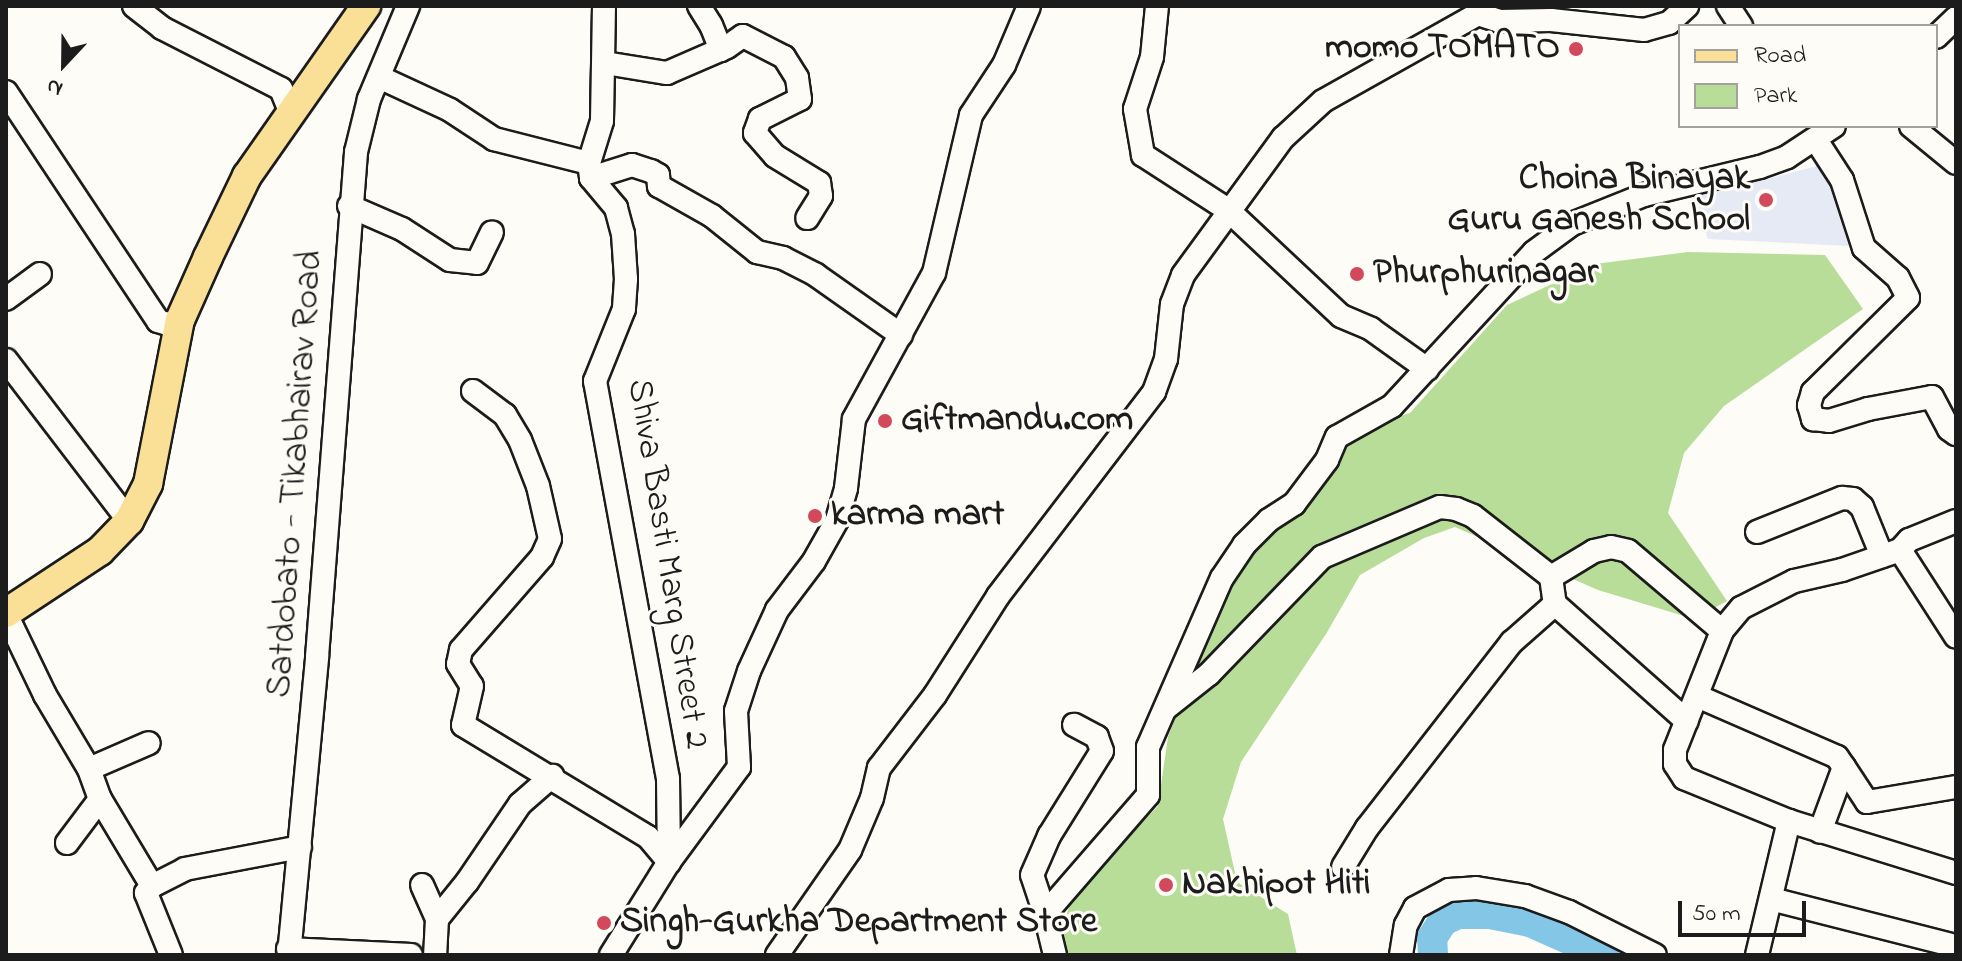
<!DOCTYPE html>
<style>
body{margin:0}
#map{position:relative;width:1962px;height:961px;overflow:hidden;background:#fdfcf7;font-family:"Indie Flower",sans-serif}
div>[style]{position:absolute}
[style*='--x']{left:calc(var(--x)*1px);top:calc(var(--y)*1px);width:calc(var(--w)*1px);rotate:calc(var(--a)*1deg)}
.built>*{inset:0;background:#e6eaf5}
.green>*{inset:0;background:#b7dd98}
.river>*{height:30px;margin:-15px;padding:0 15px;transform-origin:15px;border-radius:15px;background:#84c6e5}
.roads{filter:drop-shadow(2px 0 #1c1c1c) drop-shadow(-2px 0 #1c1c1c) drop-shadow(0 2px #1c1c1c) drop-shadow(0 -2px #1c1c1c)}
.minor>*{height:22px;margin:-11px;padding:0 11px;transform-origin:11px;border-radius:11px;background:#fdfcf7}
.major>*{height:28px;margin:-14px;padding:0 14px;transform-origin:14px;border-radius:14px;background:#fadf96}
.dots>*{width:22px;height:22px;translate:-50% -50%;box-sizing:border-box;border:4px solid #fdfcf7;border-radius:50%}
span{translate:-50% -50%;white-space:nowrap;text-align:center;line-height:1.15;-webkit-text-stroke:6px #fdfcf7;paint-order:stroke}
.poi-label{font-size:36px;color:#1c1c1c;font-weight:700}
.right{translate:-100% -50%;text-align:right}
.left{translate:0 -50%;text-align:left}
.street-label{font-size:36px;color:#1c1c1c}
.frame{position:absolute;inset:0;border:8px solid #1c1c1c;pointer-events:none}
.legend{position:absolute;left:1678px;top:24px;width:260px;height:104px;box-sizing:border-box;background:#fdfcf7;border:2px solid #a3a29f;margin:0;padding:10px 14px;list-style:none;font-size:24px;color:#1c1c1c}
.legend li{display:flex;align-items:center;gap:16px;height:40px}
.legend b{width:40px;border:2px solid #a3a29f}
.north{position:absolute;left:24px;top:24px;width:80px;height:80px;-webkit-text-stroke:6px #fdfcf7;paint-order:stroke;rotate:202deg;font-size:22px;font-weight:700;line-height:32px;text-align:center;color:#1c1c1c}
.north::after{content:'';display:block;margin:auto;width:28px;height:36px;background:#1c1c1c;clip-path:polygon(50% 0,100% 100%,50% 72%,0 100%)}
.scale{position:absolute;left:1678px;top:901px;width:128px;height:36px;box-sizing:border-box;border:4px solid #1c1c1c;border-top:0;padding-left:10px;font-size:24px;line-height:28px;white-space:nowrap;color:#1c1c1c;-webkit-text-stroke:6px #fdfcf7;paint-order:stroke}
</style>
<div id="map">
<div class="built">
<div style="clip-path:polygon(1828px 163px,1849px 246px,1708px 239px,1691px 193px,1756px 182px)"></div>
</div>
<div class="green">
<div style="clip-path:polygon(1688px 252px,1825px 255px,1863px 309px,1724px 406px,1684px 453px,1668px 513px,1727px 601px,1694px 619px,1598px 590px,1455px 527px,1424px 538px,1360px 575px,1326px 634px,1241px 762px,1223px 819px,1237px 882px,1288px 914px,1297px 955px,1067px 955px,1061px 937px,1072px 895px,1158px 806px,1168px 737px,1237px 559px,1349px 432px,1410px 413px,1507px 305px,1595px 264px)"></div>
</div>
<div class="river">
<div style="--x:1433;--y:955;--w:17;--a:-93"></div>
<div style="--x:1432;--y:938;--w:20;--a:-57"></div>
<div style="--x:1443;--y:921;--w:17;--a:-25"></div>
<div style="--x:1458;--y:914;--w:32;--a:0"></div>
<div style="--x:1490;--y:914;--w:41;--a:11.3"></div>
<div style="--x:1530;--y:922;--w:81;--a:24"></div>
</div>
<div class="roads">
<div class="minor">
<div style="--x:134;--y:6;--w:36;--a:38"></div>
<div style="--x:162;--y:28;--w:134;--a:27.1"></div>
<div style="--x:281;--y:89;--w:24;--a:68"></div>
<div style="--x:604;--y:6;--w:115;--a:91"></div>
<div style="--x:602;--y:121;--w:44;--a:107.2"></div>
<div style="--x:589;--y:163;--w:15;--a:82"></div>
<div style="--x:591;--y:178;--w:39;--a:50"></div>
<div style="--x:616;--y:208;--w:27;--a:75"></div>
<div style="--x:623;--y:234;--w:45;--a:86.2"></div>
<div style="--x:626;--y:279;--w:30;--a:94"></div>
<div style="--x:624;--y:309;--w:78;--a:111.9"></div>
<div style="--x:595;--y:381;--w:405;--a:79.6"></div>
<div style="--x:668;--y:779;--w:83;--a:89.3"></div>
<div style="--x:699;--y:6;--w:22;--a:58"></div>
<div style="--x:711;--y:25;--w:27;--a:68"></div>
<div style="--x:1157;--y:6;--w:51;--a:95.6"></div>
<div style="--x:1152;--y:57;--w:55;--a:108.1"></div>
<div style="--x:1135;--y:109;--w:47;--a:80.1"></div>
<div style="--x:1143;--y:155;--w:101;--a:32.9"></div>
<div style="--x:1228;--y:210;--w:155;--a:43.2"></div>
<div style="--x:1341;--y:316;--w:33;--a:23"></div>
<div style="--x:1371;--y:329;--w:69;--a:35.5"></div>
<div style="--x:1728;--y:6;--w:24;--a:57"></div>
<div style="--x:1936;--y:37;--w:28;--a:-44"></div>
<div style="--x:605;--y:63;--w:63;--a:9.2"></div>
<div style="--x:667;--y:73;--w:65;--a:-23.4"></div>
<div style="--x:727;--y:47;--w:19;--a:-35"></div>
<div style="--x:743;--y:36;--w:46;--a:27.1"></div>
<div style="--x:784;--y:57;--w:25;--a:58"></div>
<div style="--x:797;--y:78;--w:21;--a:82"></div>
<div style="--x:800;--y:99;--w:45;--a:153.4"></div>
<div style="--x:760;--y:119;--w:15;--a:110"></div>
<div style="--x:755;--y:133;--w:30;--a:49"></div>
<div style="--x:775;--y:156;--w:52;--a:31.5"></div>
<div style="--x:819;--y:183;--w:13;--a:81"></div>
<div style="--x:821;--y:196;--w:26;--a:122"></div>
<div style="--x:379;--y:77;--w:78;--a:24.9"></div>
<div style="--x:450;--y:110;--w:53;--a:33.4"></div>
<div style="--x:494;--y:139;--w:98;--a:14.2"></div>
<div style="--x:6;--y:92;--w:275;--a:56.4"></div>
<div style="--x:158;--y:321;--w:10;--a:17"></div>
<div style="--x:168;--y:324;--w:13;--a:-18"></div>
<div style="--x:1911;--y:126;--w:58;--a:39.4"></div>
<div style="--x:1816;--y:140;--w:48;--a:57"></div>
<div style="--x:1842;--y:180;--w:71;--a:72.1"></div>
<div style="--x:1864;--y:248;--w:45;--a:41.4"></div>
<div style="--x:1898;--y:278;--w:22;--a:63"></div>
<div style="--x:1908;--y:298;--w:134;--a:135.3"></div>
<div style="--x:1813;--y:392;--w:14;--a:107"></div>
<div style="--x:1809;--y:405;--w:15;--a:74"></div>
<div style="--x:1813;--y:419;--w:16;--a:7"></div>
<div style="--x:1829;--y:421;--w:41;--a:-17.1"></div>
<div style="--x:1868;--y:409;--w:65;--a:-10.6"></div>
<div style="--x:1932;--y:397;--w:36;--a:62"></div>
<div style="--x:1949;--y:429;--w:9;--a:36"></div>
<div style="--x:591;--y:178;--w:43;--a:-17.6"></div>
<div style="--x:632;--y:165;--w:20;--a:18"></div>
<div style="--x:651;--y:171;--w:8;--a:30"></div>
<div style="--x:658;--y:175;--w:11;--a:85"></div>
<div style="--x:659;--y:186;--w:61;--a:29.5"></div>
<div style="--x:712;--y:216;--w:58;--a:38.7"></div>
<div style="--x:757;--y:252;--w:27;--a:13"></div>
<div style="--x:783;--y:258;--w:37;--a:27"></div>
<div style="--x:816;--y:275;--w:104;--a:35.2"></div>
<div style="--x:349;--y:206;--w:58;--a:23.5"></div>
<div style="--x:402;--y:229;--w:57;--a:32.9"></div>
<div style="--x:450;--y:260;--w:27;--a:6"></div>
<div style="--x:477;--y:263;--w:34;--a:-64"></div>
<div style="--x:6;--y:299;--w:42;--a:-36.3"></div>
<div style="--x:6;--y:360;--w:203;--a:52.6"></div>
<div style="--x:473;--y:391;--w:40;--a:37"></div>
<div style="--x:505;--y:415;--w:29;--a:59"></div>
<div style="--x:520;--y:440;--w:49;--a:68.6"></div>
<div style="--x:538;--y:486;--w:54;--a:77.2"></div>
<div style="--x:550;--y:539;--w:20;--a:114"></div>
<div style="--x:542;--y:557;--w:123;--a:131.1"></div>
<div style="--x:461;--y:650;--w:14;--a:102"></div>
<div style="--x:458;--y:664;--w:26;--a:58"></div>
<div style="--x:472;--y:686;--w:40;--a:103"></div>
<div style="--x:463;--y:725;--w:216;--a:31.2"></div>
<div style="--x:648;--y:837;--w:33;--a:50"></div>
<div style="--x:1956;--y:521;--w:51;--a:158"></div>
<div style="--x:1909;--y:540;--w:13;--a:132"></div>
<div style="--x:1900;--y:550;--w:61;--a:161"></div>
<div style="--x:1842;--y:570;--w:49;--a:167.1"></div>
<div style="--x:1794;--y:581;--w:59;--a:153"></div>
<div style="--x:1741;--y:608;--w:30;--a:130"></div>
<div style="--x:1722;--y:631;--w:128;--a:111.6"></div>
<div style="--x:1675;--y:750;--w:14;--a:90"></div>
<div style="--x:1675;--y:764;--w:17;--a:57"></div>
<div style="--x:1684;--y:778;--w:113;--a:22.3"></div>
<div style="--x:1789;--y:821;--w:175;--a:17.3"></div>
<div style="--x:1757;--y:532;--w:92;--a:-21.8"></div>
<div style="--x:1842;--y:498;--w:11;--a:5"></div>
<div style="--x:1853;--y:499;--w:12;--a:42"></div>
<div style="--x:1862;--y:507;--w:53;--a:67.8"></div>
<div style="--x:1900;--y:550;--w:103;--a:57.2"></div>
<div style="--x:1551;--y:577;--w:50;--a:-31.2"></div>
<div style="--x:1594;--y:551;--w:17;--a:-13"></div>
<div style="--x:1611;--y:547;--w:17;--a:13"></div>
<div style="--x:1628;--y:551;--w:123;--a:40.4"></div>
<div style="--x:6;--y:614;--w:90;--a:64.3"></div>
<div style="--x:45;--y:695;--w:86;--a:59.3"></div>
<div style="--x:89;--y:769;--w:32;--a:70"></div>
<div style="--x:100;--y:799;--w:101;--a:59.1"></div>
<div style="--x:1697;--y:696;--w:153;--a:23.5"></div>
<div style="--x:1837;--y:757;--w:12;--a:55"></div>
<div style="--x:1844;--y:767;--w:69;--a:110.3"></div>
<div style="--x:1166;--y:708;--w:55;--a:-38.3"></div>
<div style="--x:1209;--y:674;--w:163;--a:-46"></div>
<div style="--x:1322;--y:557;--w:128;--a:-23"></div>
<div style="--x:1440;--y:507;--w:16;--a:7"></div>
<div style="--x:1456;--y:509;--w:18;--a:22"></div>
<div style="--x:1473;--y:516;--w:99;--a:38"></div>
<div style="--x:1551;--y:577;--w:27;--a:82"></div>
<div style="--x:1555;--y:604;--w:176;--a:41.6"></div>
<div style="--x:1844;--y:767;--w:42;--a:56.7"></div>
<div style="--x:1867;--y:802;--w:90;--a:-9.6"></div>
<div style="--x:89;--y:769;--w:65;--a:-23.4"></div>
<div style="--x:67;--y:843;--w:55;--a:-53.1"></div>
<div style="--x:1343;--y:867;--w:46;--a:-58.4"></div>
<div style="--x:1367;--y:828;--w:236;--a:-52.1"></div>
<div style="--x:1512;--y:642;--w:57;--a:-41.5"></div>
<div style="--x:422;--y:885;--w:37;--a:66"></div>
<div style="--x:437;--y:919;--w:36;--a:93"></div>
<div style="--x:1771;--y:899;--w:191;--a:14.3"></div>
<div style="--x:1045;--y:914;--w:41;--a:-108.4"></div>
<div style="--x:1032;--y:875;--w:43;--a:-66.4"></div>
<div style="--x:1049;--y:836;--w:100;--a:-58.1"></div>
<div style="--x:1102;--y:751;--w:15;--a:-110"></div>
<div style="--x:1097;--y:737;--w:26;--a:-152"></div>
<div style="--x:437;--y:919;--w:48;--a:-51"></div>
<div style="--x:467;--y:882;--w:94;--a:-55.8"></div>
<div style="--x:520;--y:804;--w:43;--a:-41.2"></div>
<div style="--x:288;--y:949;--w:123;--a:2.8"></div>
<div style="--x:171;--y:955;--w:67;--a:-112"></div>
<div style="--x:146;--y:893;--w:9;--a:-49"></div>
<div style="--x:152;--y:886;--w:37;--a:-27"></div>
<div style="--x:185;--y:869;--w:117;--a:-10.8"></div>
<div style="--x:289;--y:955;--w:299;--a:-84.6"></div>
<div style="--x:317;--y:657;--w:507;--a:-85.58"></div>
<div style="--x:356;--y:152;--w:55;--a:-76.2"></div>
<div style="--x:369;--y:99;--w:101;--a:-67.2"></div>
<div style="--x:611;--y:955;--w:110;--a:-58.1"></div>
<div style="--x:669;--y:862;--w:118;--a:-53.6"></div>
<div style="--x:739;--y:767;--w:56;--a:-93.1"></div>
<div style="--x:736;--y:711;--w:42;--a:-72"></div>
<div style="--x:749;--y:671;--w:67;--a:-65.3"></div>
<div style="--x:777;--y:610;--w:61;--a:-52.9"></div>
<div style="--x:814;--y:561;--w:47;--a:-60.7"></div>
<div style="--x:837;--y:520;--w:33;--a:-74"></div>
<div style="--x:846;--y:488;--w:69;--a:-83.4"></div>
<div style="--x:854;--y:419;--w:166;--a:-61.3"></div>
<div style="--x:934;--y:273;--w:162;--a:-76.8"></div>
<div style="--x:971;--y:115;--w:60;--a:-56.6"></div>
<div style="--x:1004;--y:65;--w:64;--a:-67"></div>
<div style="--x:777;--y:955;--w:128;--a:-55.2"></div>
<div style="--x:850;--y:850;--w:56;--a:-67.1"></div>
<div style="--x:872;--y:798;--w:31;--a:-77"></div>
<div style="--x:879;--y:768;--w:92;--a:-52.5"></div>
<div style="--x:935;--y:695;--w:117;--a:-57.5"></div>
<div style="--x:998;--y:596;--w:257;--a:-52.6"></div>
<div style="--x:1154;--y:392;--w:35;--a:-70"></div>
<div style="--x:1166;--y:359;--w:55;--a:-83.8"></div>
<div style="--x:1172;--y:304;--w:31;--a:-69"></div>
<div style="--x:1183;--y:275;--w:170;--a:-53.9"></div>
<div style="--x:1283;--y:138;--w:54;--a:-42.8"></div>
<div style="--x:1323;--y:101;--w:178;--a:-29.3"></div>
<div style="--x:1478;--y:14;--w:22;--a:18"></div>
<div style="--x:1499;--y:21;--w:52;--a:-1.1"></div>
<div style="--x:1551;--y:20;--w:94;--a:6.1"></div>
<div style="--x:1644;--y:30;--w:26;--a:-16"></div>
<div style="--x:1669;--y:23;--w:25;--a:-43"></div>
<div style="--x:1055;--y:955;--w:42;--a:-103.7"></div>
<div style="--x:1045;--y:914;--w:157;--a:-49.1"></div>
<div style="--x:1148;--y:795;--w:48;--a:-90"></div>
<div style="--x:1148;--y:747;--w:184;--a:-66.4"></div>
<div style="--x:1222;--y:578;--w:40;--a:-56"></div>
<div style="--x:1244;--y:545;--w:35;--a:-45"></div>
<div style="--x:1269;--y:520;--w:30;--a:-33"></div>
<div style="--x:1294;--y:504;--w:55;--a:-53.1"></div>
<div style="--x:1327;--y:460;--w:25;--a:-67"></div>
<div style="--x:1337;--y:437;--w:63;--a:-29.4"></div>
<div style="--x:1392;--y:406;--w:209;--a:-47.3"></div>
<div style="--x:1534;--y:252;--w:47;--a:-36.4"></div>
<div style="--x:1572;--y:224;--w:78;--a:-21.9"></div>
<div style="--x:1644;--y:195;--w:119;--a:-13.6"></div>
<div style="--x:1760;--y:167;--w:29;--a:-20"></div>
<div style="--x:1787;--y:157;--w:56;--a:-33.4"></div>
<div style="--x:1401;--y:955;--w:30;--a:-81"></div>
<div style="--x:1406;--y:925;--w:19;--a:-62"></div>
<div style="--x:1415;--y:908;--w:38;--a:-28"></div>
<div style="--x:1449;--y:890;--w:27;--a:-4"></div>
<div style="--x:1476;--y:888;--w:50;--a:9.3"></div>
<div style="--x:1525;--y:896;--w:47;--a:20"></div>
<div style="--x:1569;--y:912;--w:96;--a:26.6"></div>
<div style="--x:1757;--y:955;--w:138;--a:-76.6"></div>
</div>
<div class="major">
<div style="--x:6;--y:613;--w:113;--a:-33.4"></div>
<div style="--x:100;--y:551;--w:42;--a:-46"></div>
<div style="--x:129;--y:521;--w:42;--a:-62.8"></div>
<div style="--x:148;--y:484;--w:167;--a:-79"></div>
<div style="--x:180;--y:320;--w:69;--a:-66"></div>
<div style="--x:208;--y:257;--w:90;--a:-64.3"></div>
<div style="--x:247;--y:176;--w:208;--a:-55"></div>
</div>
</div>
<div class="dots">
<div style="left:1576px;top:49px;background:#d1495b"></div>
<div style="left:1766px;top:200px;background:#d1495b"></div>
<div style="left:1357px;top:274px;background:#d1495b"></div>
<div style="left:885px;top:421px;background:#d1495b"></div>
<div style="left:815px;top:516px;background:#d1495b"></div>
<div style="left:1166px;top:885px;background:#d1495b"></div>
<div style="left:604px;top:923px;background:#d1495b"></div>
</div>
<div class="poi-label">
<span class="right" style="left:1560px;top:49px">momo TOMATO</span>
<span class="right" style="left:1750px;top:200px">Choina Binayak<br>Guru Ganesh School</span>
<span class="left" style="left:1373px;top:274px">Phurphurinagar</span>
<span class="left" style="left:901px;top:421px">Giftmandu.com</span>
<span class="left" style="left:831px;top:516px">karma mart</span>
<span class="left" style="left:1182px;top:885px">Nakhipot Hiti</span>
<span class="left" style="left:620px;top:923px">Singh-Gurkha Department Store</span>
</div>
<div class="street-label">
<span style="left:296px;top:474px;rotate:-86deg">Satdobato - Tikabhairav Road</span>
<span style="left:667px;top:564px;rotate:81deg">Shiva Basti Marg Street 2</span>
</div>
<div class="frame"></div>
<ul class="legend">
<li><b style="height:10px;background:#fadf96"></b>Road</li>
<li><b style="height:22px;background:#b7dd98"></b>Park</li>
</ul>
<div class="north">N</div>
<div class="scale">50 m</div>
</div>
